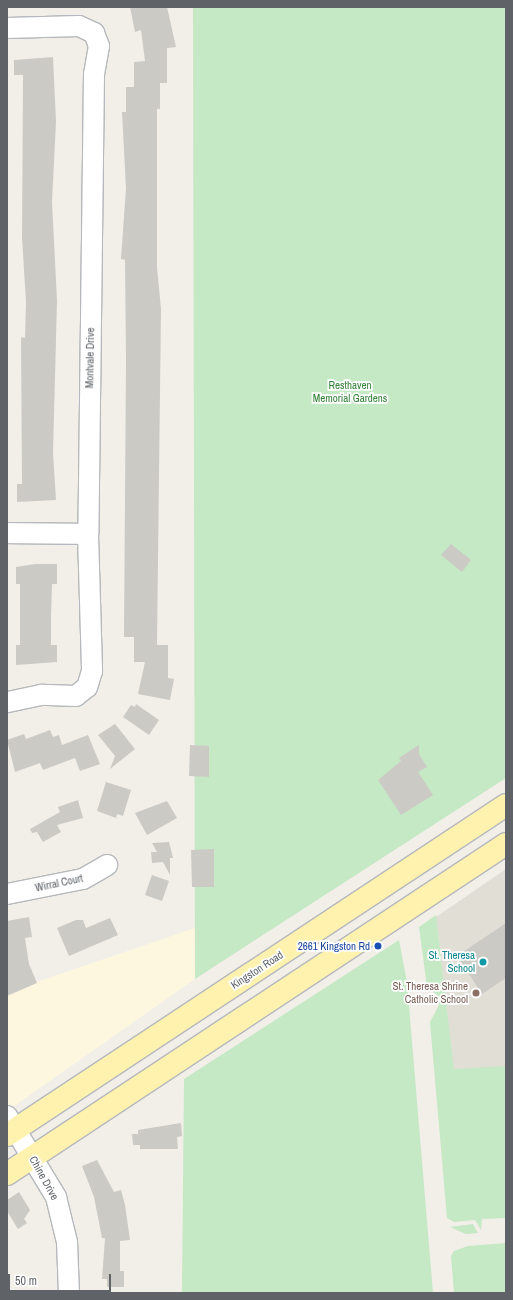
<!DOCTYPE html>
<style>
body{margin:0}
#map{position:relative;width:513px;height:1300px;overflow:hidden;background:#f1efe8;font-family:"Archivo Narrow",sans-serif}
div>[style]{position:absolute}
[style*='--x']{left:calc(var(--x)*1px);top:calc(var(--y)*1px);width:calc(var(--w)*1px);rotate:calc(var(--a)*1deg)}
.commercial>*{inset:0;background:#fef7e0}
.education>*{inset:0;background:#e1ded6}
.green>*{inset:0;background:#c5e8c5}
.building>*{inset:0;background:#cccac5}
.roads{filter:drop-shadow(1px 0 #b5b8bc) drop-shadow(-1px 0 #b5b8bc) drop-shadow(0 1px #b5b8bc) drop-shadow(0 -1px #b5b8bc)}
.minor>*{height:20px;margin:-10px;padding:0 10px;transform-origin:10px;border-radius:10px;background:#fff}
.major>*{height:22px;margin:-11px;padding:0 11px;transform-origin:11px;border-radius:11px;background:#fff2af}
.dots>*{width:11px;height:11px;translate:-50% -50%;box-sizing:border-box;border:2px solid #fff;border-radius:50%}
span{translate:-50% -50%;white-space:nowrap;text-align:center;line-height:1.15;-webkit-text-stroke:3.5px #fff;paint-order:stroke}
.street-label{font-size:11px;color:#5f6368}
.park-label{font-size:11px;color:#348238}
.transit-label{font-size:11px;color:#164399}
.right{translate:-100% -50%;text-align:right}
.culture-label{font-size:11px;color:#0d838f}
.education-label{font-size:11px;color:#785e54}
.frame{position:absolute;inset:0;border:8px solid #5f6368;pointer-events:none}
.scale{position:absolute;left:8px;top:1274px;width:103px;height:18px;box-sizing:border-box;border:2px solid #5f6368;border-top:0;padding-left:5px;font-size:12px;line-height:14px;white-space:nowrap;color:#5f6368;-webkit-text-stroke:3px #fff;paint-order:stroke}
</style>
<div id="map">
<div class="commercial">
<div style="clip-path:polygon(195px 928px,195px 979px,7px 1111px,7px 992px)"></div>
</div>
<div class="education">
<div style="clip-path:polygon(506px 869px,506px 1133px,461px 1136px,436px 917px)"></div>
</div>
<div class="green">
<div style="clip-path:polygon(193px 7px,506px 7px,506px 778px,195px 979px)"></div>
<div style="clip-path:polygon(436px 915px,454px 1069px,506px 1066px,506px 1218px,482px 1219px,481px 1230px,475px 1220px,454px 1222px,447px 1218px,430px 1022px,439px 1005px,437px 995px,427px 987px,419px 927px)"></div>
<div style="clip-path:polygon(399px 940px,407px 982px,433px 1293px,182px 1293px,184px 1079px)"></div>
<div style="clip-path:polygon(473px 1224px,478px 1233px,466px 1234px,450px 1227px)"></div>
<div style="clip-path:polygon(506px 1243px,506px 1293px,454px 1293px,451px 1256px,454px 1251px,468px 1246px)"></div>
</div>
<div class="building">
<div style="clip-path:polygon(130px 7px,167px 7px,176px 47px,167px 48px,167px 83px,160px 83px,160px 109px,157px 109px,157px 267px,161px 309px,157px 645px,168px 645px,168px 678px,174px 679px,170px 700px,138px 694px,145px 662px,134px 662px,134px 637px,124px 637px,126px 360px,125px 260px,121px 259px,126px 188px,122px 112px,126px 112px,126px 87px,134px 87px,134px 62px,145px 61px,141px 30px,135px 32px)"></div>
<div style="clip-path:polygon(53px 57px,56px 122px,52px 202px,57px 301px,53px 453px,56px 500px,17px 502px,17px 484px,22px 484px,21px 337px,25px 338px,26px 302px,22px 238px,23px 75px,14px 75px,14px 60px)"></div>
<div style="clip-path:polygon(451px 544px,471px 560px,462px 572px,441px 555px)"></div>
<div style="clip-path:polygon(35px 564px,57px 564px,57px 584px,52px 584px,51px 617px,51px 645px,57px 645px,57px 662px,16px 665px,16px 645px,20px 645px,20px 584px,16px 584px,16px 567px)"></div>
<div style="clip-path:polygon(136px 704px,159px 720px,149px 735px,123px 717px,131px 705px,135px 707px)"></div>
<div style="clip-path:polygon(115px 724px,135px 749px,110px 769px,115px 756px,98px 735px)"></div>
<div style="clip-path:polygon(50px 730px,53px 737px,59px 735px,62px 745px,88px 735px,100px 764px,80px 771px,75px 758px,43px 770px,40px 763px,15px 772px,7px 740px,24px 734px,26px 739px)"></div>
<div style="clip-path:polygon(190px 745px,209px 746px,209px 777px,189px 776px)"></div>
<div style="clip-path:polygon(419px 745px,419px 754px,427px 767px,418px 772px,433px 795px,401px 815px,378px 780px,401px 761px,399px 758px)"></div>
<div style="clip-path:polygon(106px 782px,131px 790px,123px 816px,117px 814px,116px 818px,97px 811px)"></div>
<div style="clip-path:polygon(78px 800px,83px 818px,57px 825px,61px 832px,43px 842px,37px 832px,32px 833px,30px 829px,60px 812px,58px 807px)"></div>
<div style="clip-path:polygon(167px 801px,177px 818px,147px 835px,135px 813px)"></div>
<div style="clip-path:polygon(169px 842px,173px 858px,170px 858px,170px 875px,163px 862px,152px 863px,151px 852px,157px 852px,152px 843px)"></div>
<div style="clip-path:polygon(214px 849px,214px 887px,192px 887px,191px 850px)"></div>
<div style="clip-path:polygon(152px 875px,169px 881px,162px 901px,145px 895px)"></div>
<div style="clip-path:polygon(29px 917px,32px 937px,25px 938px,29px 964px,37px 983px,7px 996px,7px 921px)"></div>
<div style="clip-path:polygon(110px 918px,118px 935px,69px 956px,57px 928px,76px 920px,83px 920px,86px 928px)"></div>
<div style="clip-path:polygon(506px 923px,506px 978px,482px 994px,457px 956px)"></div>
<div style="clip-path:polygon(181px 1123px,182px 1136px,177px 1137px,178px 1149px,140px 1149px,140px 1145px,133px 1145px,132px 1134px,138px 1134px,138px 1130px)"></div>
<div style="clip-path:polygon(97px 1160px,114px 1192px,121px 1190px,125px 1205px,130px 1240px,120px 1241px,120px 1271px,124px 1271px,124px 1287px,107px 1287px,107px 1279px,102px 1279px,105px 1238px,102px 1238px,94px 1197px,82px 1166px)"></div>
<div style="clip-path:polygon(19px 1192px,30px 1210px,24px 1219px,27px 1223px,18px 1229px,7px 1211px,7px 1200px)"></div>
</div>
<div class="roads">
<div class="minor">
<div style="--x:7;--y:28;--w:72;--a:-1.6"></div>
<div style="--x:79;--y:26;--w:17;--a:25"></div>
<div style="--x:94;--y:33;--w:14;--a:69"></div>
<div style="--x:99;--y:46;--w:28;--a:100"></div>
<div style="--x:94;--y:74;--w:460;--a:90.7"></div>
<div style="--x:88;--y:534;--w:137;--a:88.3"></div>
<div style="--x:92;--y:671;--w:17;--a:107"></div>
<div style="--x:87;--y:687;--w:14;--a:141"></div>
<div style="--x:76;--y:696;--w:35;--a:-178"></div>
<div style="--x:41;--y:695;--w:35;--a:168"></div>
<div style="--x:7;--y:533;--w:81;--a:0.7"></div>
<div style="--x:7;--y:894;--w:77;--a:-11.2"></div>
<div style="--x:83;--y:879;--w:28;--a:-30"></div>
<div style="--x:7;--y:1116;--w:95;--a:58.8"></div>
<div style="--x:56;--y:1197;--w:46;--a:76.3"></div>
<div style="--x:67;--y:1242;--w:51;--a:87.8"></div>
</div>
<div class="major">
<div style="--x:7;--y:1135;--w:598;--a:-33.48"></div>
<div style="--x:7;--y:1174;--w:598;--a:-33.48"></div>
</div>
</div>
<div class="dots">
<div style="left:378px;top:946px;background:#1a4fb4"></div>
<div style="left:483px;top:962px;background:#0f9aa8"></div>
<div style="left:476px;top:993px;background:#8d6e63"></div>
</div>
<div class="street-label">
<span style="left:90px;top:358px;rotate:-89deg">Montvale Drive</span>
<span style="left:59px;top:883px;rotate:-12deg">Wirral Court</span>
<span style="left:257px;top:970px;rotate:-33deg">Kingston Road</span>
<span style="left:44px;top:1178px;rotate:61deg">Chine Drive</span>
</div>
<div class="park-label">
<span style="left:350px;top:392px">Resthaven<br>Memorial Gardens</span>
</div>
<div class="transit-label">
<span class="right" style="left:370px;top:946px">2661 Kingston Rd</span>
</div>
<div class="culture-label">
<span class="right" style="left:475px;top:962px">St. Theresa<br>School</span>
</div>
<div class="education-label">
<span class="right" style="left:468px;top:993px">St. Theresa Shrine<br>Catholic School</span>
</div>
<div class="frame"></div>
<div class="scale">50 m</div>
</div>
